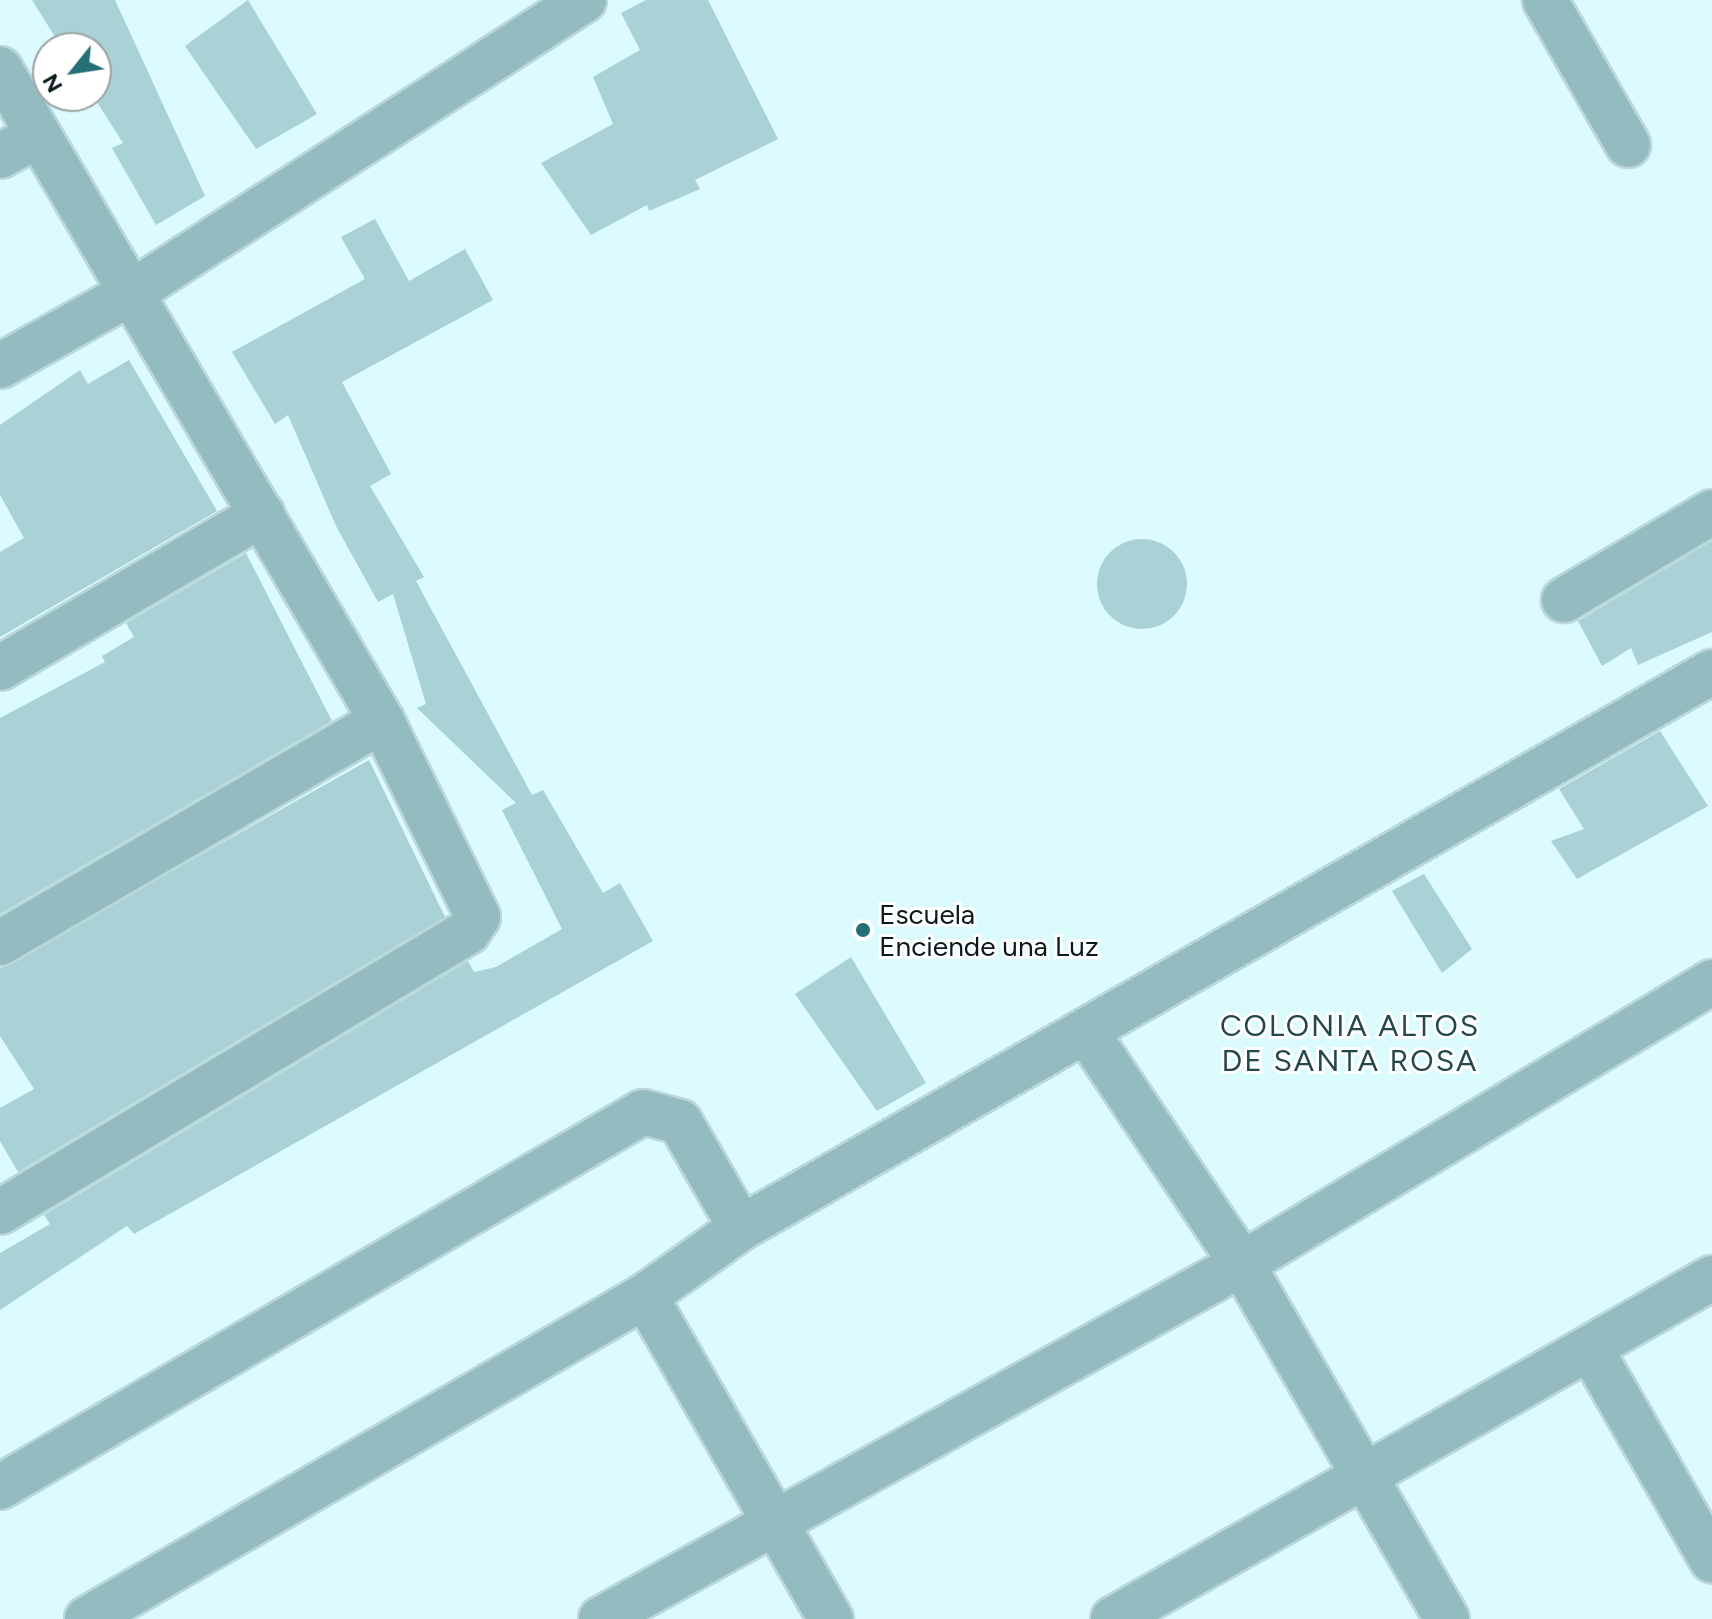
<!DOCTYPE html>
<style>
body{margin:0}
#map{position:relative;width:1712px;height:1619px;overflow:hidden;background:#dbfbff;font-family:Figtree,sans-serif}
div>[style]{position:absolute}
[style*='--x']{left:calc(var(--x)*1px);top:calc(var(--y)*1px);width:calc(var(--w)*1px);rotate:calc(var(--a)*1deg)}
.building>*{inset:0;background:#a9d1d6}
.round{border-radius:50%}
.roads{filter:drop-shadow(2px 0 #bad7db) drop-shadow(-2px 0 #bad7db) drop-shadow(0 2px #bad7db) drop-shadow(0 -2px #bad7db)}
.street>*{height:44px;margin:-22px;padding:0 22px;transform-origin:22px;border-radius:22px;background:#93bbc0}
.dots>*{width:22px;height:22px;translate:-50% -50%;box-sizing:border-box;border:4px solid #fff;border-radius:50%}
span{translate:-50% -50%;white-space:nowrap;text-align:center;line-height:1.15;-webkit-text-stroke:6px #fff;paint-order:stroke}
.poi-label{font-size:28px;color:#0a1a1b}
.left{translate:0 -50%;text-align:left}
.neighbourhood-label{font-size:30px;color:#23484c;letter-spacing:2px}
.north{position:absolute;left:32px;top:32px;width:80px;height:80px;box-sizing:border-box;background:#fff;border:2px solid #9da3a4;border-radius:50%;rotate:240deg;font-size:22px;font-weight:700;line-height:32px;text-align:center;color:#0a1a1b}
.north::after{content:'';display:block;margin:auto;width:28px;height:36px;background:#256f76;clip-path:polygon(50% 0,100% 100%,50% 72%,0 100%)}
</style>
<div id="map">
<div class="building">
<div style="clip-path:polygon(32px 0,115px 0,205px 196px,156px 225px,112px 148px,123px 143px,93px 96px,96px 48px,62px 48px)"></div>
<div style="clip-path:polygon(248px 0,317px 114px,256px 149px,185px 46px)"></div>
<div style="clip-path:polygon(646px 0,708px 0,778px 139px,695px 180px,700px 189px,649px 211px,647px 205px,591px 235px,541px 163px,613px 124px,593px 77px,640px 50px,621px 13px)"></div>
<div style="clip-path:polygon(375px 219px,409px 281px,465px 249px,493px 300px,342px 382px,391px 474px,370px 486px,424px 577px,416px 581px,532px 795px,543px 790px,603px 893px,620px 883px,653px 941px,134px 1234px,127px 1226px,0 1310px,0 1253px,50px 1224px,44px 1215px,468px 961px,474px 972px,496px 967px,562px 929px,502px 810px,516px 803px,417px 708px,426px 704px,393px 594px,378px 602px,336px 526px,288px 415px,275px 424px,232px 352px,365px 279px,341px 237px)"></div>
<div style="clip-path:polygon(129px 360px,217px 511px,0 637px,0 552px,24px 538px,0 495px,0 425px,80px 370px,88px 384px)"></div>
<div class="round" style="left:1097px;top:539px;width:90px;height:90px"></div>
<div style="clip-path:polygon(1712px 541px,1712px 632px,1638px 665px,1631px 648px,1602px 666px,1578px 621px)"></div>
<div style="clip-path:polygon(246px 553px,332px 721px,0 914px,0 718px,105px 662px,102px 656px,134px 637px,126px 623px)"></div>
<div style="clip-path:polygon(1660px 731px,1708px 806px,1577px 879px,1551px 841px,1584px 829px,1559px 789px)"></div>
<div style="clip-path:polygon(369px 760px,445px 917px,18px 1172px,0 1141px,0 1108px,34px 1089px,0 1036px,0 968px)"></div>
<div style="clip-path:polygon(1424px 874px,1472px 949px,1442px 973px,1392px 891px)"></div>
<div style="clip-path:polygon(851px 957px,926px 1083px,877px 1111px,795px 994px)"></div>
</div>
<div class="roads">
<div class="street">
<div style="--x:1545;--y:0;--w:167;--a:60.2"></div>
<div style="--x:0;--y:69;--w:756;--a:59.63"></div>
<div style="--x:382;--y:721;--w:218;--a:63.9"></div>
<div style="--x:478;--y:917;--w:18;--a:124"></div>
<div style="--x:468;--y:932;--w:545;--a:149.11"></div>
<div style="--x:0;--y:156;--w:43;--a:-28.9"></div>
<div style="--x:0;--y:366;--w:154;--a:-29.2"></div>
<div style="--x:134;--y:291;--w:536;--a:-32.89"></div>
<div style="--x:1564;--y:600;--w:172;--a:-30.7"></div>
<div style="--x:0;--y:668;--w:304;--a:-30.4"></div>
<div style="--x:0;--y:943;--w:442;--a:-30.2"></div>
<div style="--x:1087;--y:1033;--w:278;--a:56.1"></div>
<div style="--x:1242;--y:1264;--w:548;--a:-30.96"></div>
<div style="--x:645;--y:1296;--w:373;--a:60.1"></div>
<div style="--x:1590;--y:1348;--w:245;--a:60.1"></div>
<div style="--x:0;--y:1487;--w:744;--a:-30.25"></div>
<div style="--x:643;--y:1112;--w:38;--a:15"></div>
<div style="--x:680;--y:1122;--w:122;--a:60.1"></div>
<div style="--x:87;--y:1619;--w:645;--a:-30.06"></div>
<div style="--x:645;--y:1296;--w:118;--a:-35.3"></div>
<div style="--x:741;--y:1228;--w:1119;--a:-29.8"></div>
<div style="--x:601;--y:1619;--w:733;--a:-28.98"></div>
<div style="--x:1242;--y:1264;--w:410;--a:60"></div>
<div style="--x:1113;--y:1619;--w:689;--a:-29.65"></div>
</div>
</div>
<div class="dots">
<div style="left:863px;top:930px;background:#256f76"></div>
</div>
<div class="poi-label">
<span class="left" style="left:879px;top:930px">Escuela<br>Enciende una Luz</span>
</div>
<div class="neighbourhood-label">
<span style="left:1350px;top:1043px">COLONIA ALTOS<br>DE SANTA ROSA</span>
</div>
<div class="north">N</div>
</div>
